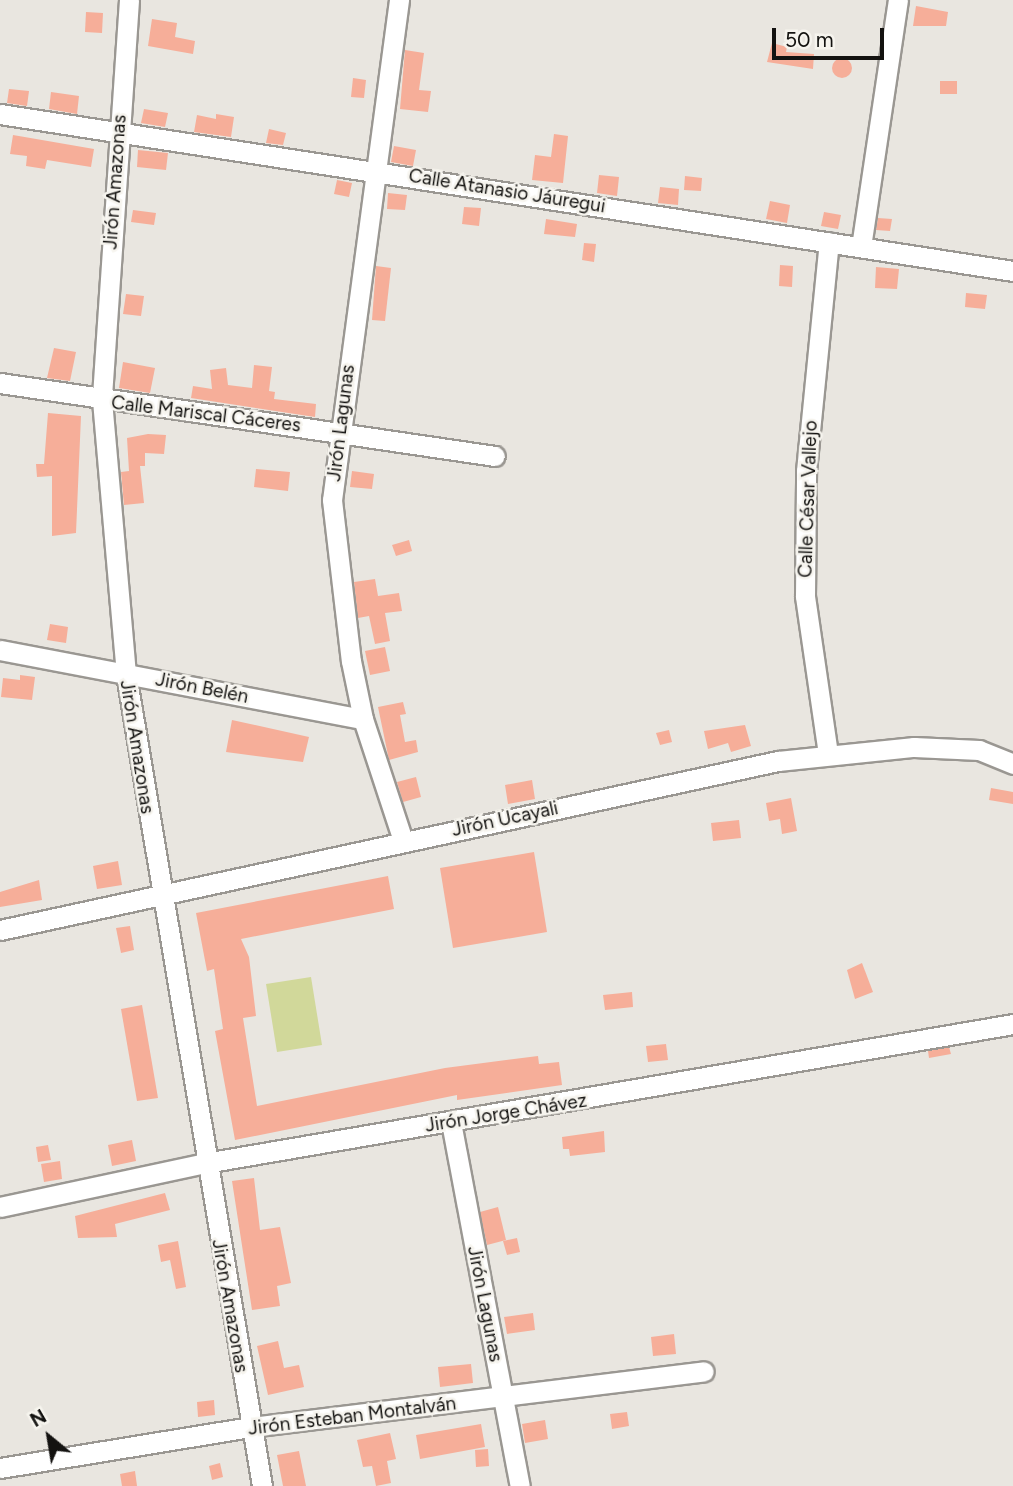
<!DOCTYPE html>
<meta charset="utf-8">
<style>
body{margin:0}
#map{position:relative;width:1013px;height:1486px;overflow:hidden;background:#e9e6e0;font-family:Figtree,sans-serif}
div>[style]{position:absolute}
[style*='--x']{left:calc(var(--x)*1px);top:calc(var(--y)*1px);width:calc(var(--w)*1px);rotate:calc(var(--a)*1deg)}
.green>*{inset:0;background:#d1d89a}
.building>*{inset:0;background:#f6ae99}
.round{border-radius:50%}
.roads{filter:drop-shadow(2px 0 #9a9792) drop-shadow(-2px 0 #9a9792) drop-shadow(0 2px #9a9792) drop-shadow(0 -2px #9a9792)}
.minor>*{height:19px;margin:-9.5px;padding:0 9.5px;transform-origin:9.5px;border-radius:9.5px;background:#fff}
span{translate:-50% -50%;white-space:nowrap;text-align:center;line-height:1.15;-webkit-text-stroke:5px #f6f4ee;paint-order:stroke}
.street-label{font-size:19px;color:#131210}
.north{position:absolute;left:14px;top:1402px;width:70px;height:70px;-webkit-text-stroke:5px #f6f4ee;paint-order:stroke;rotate:330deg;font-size:19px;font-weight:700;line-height:28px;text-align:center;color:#131210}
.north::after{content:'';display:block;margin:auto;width:24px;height:32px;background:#131210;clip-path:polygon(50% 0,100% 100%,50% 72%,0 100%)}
.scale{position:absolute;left:772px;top:28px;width:112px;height:32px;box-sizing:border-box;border:4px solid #131210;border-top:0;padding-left:9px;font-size:21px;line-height:24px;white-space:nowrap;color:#131210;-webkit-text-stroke:5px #f6f4ee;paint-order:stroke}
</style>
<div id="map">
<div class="green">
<div style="clip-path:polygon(311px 977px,322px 1045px,277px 1052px,266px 984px)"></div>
</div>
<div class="building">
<div style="clip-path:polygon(916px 6px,948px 12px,946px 26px,913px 26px)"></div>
<div style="clip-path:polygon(86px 12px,103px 13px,102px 33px,85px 32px)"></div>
<div style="clip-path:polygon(152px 19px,177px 23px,175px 37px,195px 41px,193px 54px,148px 46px)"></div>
<div style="clip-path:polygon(772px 43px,787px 47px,786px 52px,814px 54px,813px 69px,767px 62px)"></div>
<div style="clip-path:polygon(405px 50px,424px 53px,419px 90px,431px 91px,428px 112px,400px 109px)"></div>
<div class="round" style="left:832px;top:58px;width:20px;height:20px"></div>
<div style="clip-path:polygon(353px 78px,366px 80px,364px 98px,351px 97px)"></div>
<div style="clip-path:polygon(940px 81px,957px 81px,957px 94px,940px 94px)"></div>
<div style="clip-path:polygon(9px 89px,29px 91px,27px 106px,7px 103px)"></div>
<div style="clip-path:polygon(51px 92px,79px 96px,77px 114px,49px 109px)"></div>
<div style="clip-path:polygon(144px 109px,168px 113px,165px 127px,141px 123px)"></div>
<div style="clip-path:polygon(216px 114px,234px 117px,231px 137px,194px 132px,197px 115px,216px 119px)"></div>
<div style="clip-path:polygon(269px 129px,286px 133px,283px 145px,266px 143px)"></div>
<div style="clip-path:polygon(554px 134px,568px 136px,563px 183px,532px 180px,535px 155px,551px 157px)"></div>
<div style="clip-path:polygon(13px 135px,94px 149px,91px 167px,47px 160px,45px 169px,26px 166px,27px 156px,10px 154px)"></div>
<div style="clip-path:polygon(394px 146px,416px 150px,413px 166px,391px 162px)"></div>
<div style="clip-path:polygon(138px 150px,168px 153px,166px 170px,137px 167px)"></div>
<div style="clip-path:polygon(599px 175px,619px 177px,617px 196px,597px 193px)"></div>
<div style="clip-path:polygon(685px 176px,702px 178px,701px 191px,684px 190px)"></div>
<div style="clip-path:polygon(337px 180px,352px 183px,349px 197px,334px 194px)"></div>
<div style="clip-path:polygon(660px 187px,679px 189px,678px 205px,658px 203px)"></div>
<div style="clip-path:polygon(388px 193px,407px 195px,405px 210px,387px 209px)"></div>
<div style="clip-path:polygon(770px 201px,790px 205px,787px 223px,766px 219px)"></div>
<div style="clip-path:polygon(464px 207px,481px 208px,479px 226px,462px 224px)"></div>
<div style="clip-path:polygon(133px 210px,156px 213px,154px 225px,131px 222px)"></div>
<div style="clip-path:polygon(824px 212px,841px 215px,838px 229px,821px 226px)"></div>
<div style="clip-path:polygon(878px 218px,892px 219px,890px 231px,876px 230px)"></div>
<div style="clip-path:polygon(546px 219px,577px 224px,575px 237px,544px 234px)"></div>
<div style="clip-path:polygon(584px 243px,596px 244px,594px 262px,582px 260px)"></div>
<div style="clip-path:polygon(780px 265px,793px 266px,792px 287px,779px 286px)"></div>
<div style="clip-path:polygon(376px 266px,391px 268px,385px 321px,372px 320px)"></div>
<div style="clip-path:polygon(876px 267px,899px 269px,897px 289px,875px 288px)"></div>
<div style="clip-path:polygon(966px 293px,987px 295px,985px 309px,965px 307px)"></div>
<div style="clip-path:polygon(126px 294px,144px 296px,141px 316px,123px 314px)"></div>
<div style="clip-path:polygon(54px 348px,76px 352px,70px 381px,47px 378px)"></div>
<div style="clip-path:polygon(123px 362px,155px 368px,150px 393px,119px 388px)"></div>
<div style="clip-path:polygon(254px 365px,272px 367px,269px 391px,275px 392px,274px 399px,316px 404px,315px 417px,191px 398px,193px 386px,212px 389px,210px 370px,226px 368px,228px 385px,252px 388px)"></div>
<div style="clip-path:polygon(48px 413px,81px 416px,76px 533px,52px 536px,52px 476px,37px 477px,36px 464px,44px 464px)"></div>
<div style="clip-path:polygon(148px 434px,166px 435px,164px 454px,145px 453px,145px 466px,140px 466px,144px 503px,124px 505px,121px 472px,129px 471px,127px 438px)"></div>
<div style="clip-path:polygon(256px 469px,290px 472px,288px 491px,254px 487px)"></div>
<div style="clip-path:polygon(352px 471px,374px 474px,372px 489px,350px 487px)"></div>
<div style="clip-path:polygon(409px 540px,412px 551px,396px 556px,392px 545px)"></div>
<div style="clip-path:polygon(375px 579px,378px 596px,399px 593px,402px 611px,385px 613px,390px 641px,375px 644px,369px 616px,358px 618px,354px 582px)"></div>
<div style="clip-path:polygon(50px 624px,68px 627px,66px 643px,47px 640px)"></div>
<div style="clip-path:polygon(385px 647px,390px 671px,370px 675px,365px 651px)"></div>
<div style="clip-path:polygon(20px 675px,35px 677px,32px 700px,1px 697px,3px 678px,20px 680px)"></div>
<div style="clip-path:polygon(403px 702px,406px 714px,400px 715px,405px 742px,416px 740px,418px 752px,389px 760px,378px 707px)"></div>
<div style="clip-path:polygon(232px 720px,309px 737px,303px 762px,226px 752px)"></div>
<div style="clip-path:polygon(745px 725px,751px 746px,731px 752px,728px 743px,708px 749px,704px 731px)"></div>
<div style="clip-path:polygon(669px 730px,672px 742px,660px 745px,656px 733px)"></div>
<div style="clip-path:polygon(416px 777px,421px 797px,403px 802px,397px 782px)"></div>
<div style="clip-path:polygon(532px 780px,535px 799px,508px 804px,505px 785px)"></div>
<div style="clip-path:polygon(991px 788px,1013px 792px,1013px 804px,989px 800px)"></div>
<div style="clip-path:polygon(791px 798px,797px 831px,782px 834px,780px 819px,769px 821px,766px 803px)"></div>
<div style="clip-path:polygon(739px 820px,741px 838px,713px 841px,711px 823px)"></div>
<div style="clip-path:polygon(534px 852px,547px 932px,453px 948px,440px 868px)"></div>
<div style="clip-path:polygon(118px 861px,122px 885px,97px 889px,93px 866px)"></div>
<div style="clip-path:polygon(388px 876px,394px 909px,241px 939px,249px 957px,256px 1016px,243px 1018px,257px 1106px,445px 1068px,538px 1056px,539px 1064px,559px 1062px,562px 1085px,457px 1100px,457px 1095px,235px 1140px,215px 1031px,223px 1029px,214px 969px,207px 971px,196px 913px)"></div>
<div style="clip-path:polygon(39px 880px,42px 900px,0 907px,0 892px)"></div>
<div style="clip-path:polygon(130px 926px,134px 950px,121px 953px,116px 928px)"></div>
<div style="clip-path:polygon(862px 963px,873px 992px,855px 999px,847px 970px)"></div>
<div style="clip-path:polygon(632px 992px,633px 1007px,605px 1010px,603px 995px)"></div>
<div style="clip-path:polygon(142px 1005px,158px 1098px,137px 1101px,121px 1009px)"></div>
<div style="clip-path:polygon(666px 1044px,668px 1060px,648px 1062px,646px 1046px)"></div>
<div style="clip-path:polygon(949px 1047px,951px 1054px,929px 1058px,928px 1051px)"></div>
<div style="clip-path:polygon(604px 1131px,605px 1152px,570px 1156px,569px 1149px,563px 1149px,562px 1137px)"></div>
<div style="clip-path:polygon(132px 1140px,136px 1161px,112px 1166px,108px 1145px)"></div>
<div style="clip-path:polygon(48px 1145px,51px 1160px,38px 1162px,36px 1147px)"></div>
<div style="clip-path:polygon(60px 1161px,62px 1179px,44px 1182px,41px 1164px)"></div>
<div style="clip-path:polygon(254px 1178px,260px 1230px,280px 1227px,291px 1283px,277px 1286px,280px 1306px,252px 1310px,232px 1181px)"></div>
<div style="clip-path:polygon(165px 1193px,170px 1210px,115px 1224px,117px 1237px,78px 1238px,75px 1216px)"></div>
<div style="clip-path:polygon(498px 1207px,506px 1240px,487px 1245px,480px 1212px)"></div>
<div style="clip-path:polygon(517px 1238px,520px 1252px,507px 1255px,503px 1241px)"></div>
<div style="clip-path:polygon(178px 1241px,186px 1287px,176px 1289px,170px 1260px,161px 1262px,158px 1245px)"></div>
<div style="clip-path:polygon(533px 1313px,535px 1330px,507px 1334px,504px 1317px)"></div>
<div style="clip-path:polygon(674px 1334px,676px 1354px,653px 1356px,651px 1337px)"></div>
<div style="clip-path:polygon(278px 1341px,284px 1368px,299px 1365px,304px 1387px,268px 1395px,257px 1346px)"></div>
<div style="clip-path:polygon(471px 1364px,473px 1383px,440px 1387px,438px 1367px)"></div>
<div style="clip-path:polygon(214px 1400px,215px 1415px,198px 1417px,197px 1402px)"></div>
<div style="clip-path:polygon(627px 1412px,629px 1426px,612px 1429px,610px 1414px)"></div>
<div style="clip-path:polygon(545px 1420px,548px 1439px,525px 1443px,522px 1424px)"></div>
<div style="clip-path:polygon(481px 1424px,485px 1447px,420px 1459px,416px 1435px)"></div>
<div style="clip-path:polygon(390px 1433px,396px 1459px,387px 1461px,391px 1483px,376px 1486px,372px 1466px,363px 1467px,357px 1440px)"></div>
<div style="clip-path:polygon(488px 1449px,489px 1466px,476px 1467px,475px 1450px)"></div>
<div style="clip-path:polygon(299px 1451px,306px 1486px,283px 1486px,277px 1455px)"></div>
<div style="clip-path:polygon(220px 1463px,223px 1477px,212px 1480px,209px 1466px)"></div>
<div style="clip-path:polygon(135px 1471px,137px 1486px,122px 1486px,120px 1474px)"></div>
</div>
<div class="roads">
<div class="minor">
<div style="--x:129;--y:0;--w:401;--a:93.9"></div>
<div style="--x:102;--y:400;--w:275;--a:85"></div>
<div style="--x:126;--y:674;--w:823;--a:80.49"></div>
<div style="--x:399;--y:0;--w:504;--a:97.63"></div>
<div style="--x:332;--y:500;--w:162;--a:83.3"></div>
<div style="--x:351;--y:661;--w:59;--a:78.3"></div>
<div style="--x:363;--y:719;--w:128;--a:71.8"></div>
<div style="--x:0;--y:114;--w:1025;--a:8.81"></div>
<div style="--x:861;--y:247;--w:250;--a:-81.5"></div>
<div style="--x:0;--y:383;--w:500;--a:8.39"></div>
<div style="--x:0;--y:650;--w:369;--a:10.8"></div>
<div style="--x:828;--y:754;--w:160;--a:-98.3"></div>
<div style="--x:805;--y:596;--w:125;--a:-89.5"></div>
<div style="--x:806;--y:471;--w:230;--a:-84.3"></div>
<div style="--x:0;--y:930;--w:796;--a:-12.26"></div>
<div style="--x:778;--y:761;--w:137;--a:-5.9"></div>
<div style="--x:914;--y:747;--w:65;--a:2.6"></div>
<div style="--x:979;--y:750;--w:37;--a:22"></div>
<div style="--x:451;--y:1122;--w:370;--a:79.3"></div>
<div style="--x:0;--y:1207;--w:210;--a:-12.1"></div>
<div style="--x:205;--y:1163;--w:820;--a:-9.76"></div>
<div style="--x:0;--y:1468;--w:254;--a:-9.3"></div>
<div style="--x:251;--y:1427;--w:456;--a:-7"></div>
</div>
</div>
<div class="street-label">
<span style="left:115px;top:182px;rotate:-86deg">Jirón Amazonas</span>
<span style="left:507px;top:191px;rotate:9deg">Calle Atanasio Jáuregui</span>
<span style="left:206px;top:414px;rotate:7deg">Calle Mariscal Cáceres</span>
<span style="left:341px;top:423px;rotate:-83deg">Jirón Lagunas</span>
<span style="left:808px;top:499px;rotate:-88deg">Calle César Vallejo</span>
<span style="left:202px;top:688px;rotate:11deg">Jirón Belén</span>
<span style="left:137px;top:747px;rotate:81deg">Jirón Amazonas</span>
<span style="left:505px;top:819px;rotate:-12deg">Jirón Ucayali</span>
<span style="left:506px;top:1113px;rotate:-9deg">Jirón Jorge Chávez</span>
<span style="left:485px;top:1304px;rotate:79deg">Jirón Lagunas</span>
<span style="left:230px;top:1306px;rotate:80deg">Jirón Amazonas</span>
<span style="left:352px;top:1416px;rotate:-7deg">Jirón Esteban Montalván</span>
</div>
<div class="north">N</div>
<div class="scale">50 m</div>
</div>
